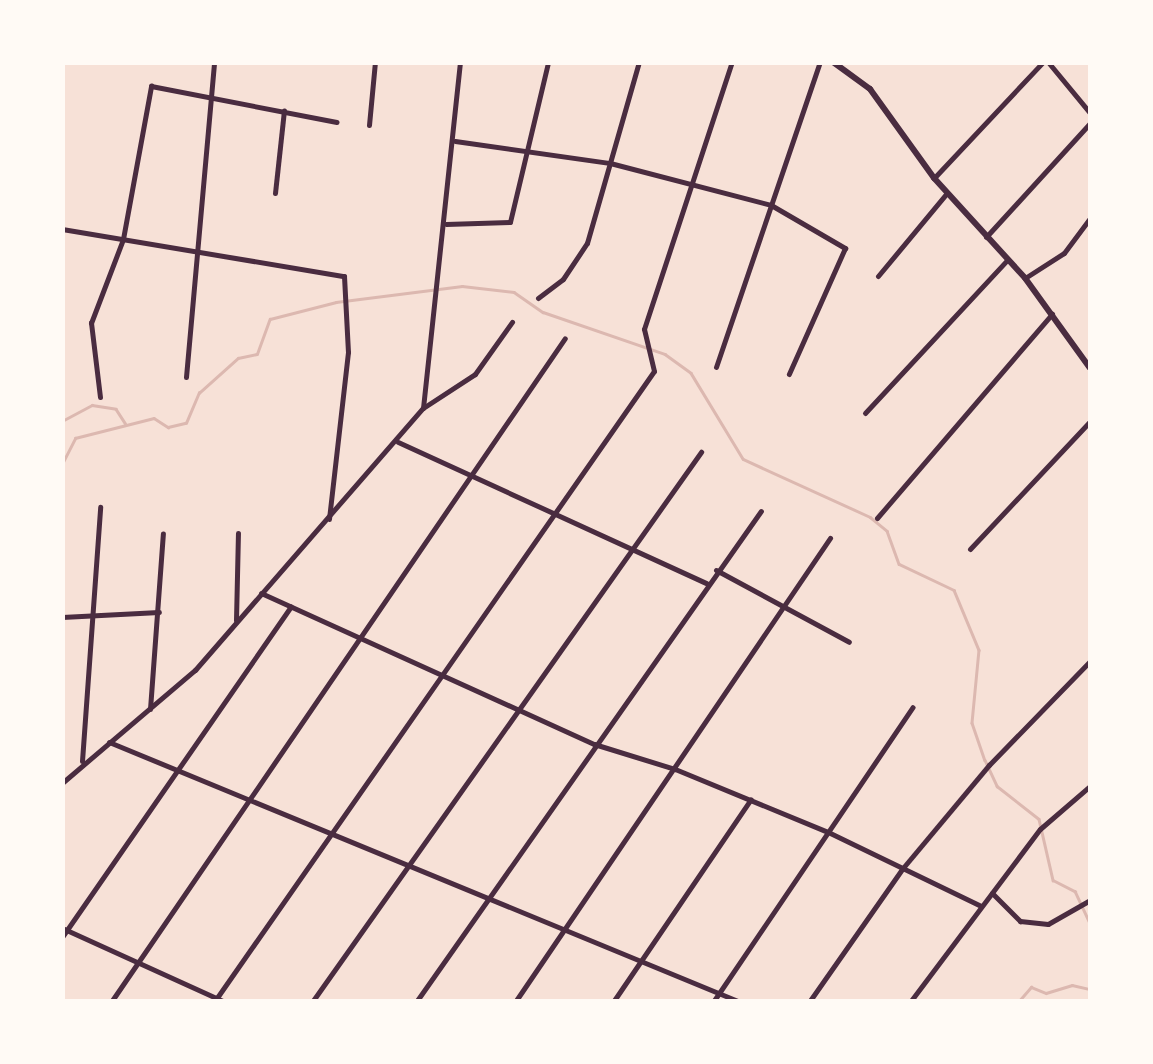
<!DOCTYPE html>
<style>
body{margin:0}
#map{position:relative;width:1153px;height:1064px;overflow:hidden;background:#f7e1d7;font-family:Mulish,sans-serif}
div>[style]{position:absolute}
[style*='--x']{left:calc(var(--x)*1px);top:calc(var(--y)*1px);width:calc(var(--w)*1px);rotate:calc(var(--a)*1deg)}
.stream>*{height:2.5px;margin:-1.25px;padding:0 1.25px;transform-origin:1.25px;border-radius:1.25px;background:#dcb8b0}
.minor>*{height:5px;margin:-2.5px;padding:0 2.5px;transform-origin:2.5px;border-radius:2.5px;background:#4a2c40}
.tertiary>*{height:6px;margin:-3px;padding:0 3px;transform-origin:3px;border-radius:3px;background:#4a2c40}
span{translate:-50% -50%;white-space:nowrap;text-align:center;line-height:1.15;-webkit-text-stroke:8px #fffaf5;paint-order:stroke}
.frame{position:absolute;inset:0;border:65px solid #fffaf5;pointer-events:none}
</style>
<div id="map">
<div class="stream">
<div style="--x:62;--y:421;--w:34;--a:-28"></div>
<div style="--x:92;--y:405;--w:24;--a:9"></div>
<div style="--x:116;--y:409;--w:17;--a:57"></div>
<div style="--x:62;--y:464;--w:29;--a:-63"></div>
<div style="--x:75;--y:438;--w:81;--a:-14.2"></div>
<div style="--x:154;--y:418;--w:17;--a:33"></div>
<div style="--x:168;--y:427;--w:18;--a:-13"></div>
<div style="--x:186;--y:423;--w:33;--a:-67"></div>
<div style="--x:199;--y:393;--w:52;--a:-41.9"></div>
<div style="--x:238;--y:358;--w:19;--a:-12"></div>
<div style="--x:257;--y:354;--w:37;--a:-70"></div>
<div style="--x:270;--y:319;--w:68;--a:-14.4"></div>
<div style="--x:336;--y:302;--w:127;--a:-7.2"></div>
<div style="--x:462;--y:286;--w:52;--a:6.6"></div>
<div style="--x:514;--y:292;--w:35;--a:35"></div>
<div style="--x:543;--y:312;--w:129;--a:19"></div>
<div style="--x:665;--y:354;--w:32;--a:36"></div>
<div style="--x:691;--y:373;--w:100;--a:58.8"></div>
<div style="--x:743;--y:459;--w:140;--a:24.5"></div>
<div style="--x:870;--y:517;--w:22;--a:39"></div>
<div style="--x:887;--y:531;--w:35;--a:70"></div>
<div style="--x:899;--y:564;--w:61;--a:25.3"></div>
<div style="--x:954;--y:590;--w:65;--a:67.4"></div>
<div style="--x:979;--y:650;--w:73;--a:95.5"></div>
<div style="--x:972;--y:723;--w:39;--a:71"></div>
<div style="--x:985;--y:760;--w:29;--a:65"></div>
<div style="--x:997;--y:786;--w:53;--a:38.2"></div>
<div style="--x:1039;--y:819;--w:63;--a:77.1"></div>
<div style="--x:1053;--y:880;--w:25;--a:27"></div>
<div style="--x:1075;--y:891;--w:35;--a:65"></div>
<div style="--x:1018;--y:1002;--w:20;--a:-49"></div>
<div style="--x:1031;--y:987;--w:16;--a:22"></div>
<div style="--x:1046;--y:993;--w:27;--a:-17"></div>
<div style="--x:1072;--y:985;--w:18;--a:13"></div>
</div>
<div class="minor">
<div style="--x:1048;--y:62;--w:66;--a:50.5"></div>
<div style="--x:369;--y:125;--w:63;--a:-84.6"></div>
<div style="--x:455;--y:141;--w:157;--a:8.1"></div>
<div style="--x:610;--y:163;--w:166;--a:14.6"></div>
<div style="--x:771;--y:205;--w:86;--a:30.2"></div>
<div style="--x:845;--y:248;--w:138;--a:114"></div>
<div style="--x:934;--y:178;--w:159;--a:-46.8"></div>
<div style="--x:275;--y:193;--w:83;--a:-83.8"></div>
<div style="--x:446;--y:224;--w:64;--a:-1.8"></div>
<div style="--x:510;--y:222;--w:164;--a:-76.6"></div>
<div style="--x:62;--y:229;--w:286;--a:9.5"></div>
<div style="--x:344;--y:276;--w:76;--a:87"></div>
<div style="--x:348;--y:352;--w:168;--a:96.5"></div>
<div style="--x:986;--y:237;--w:154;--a:-47.6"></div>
<div style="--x:878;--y:276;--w:108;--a:-50.3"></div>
<div style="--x:1025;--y:278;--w:46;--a:-32.7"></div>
<div style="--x:1064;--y:253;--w:44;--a:-53.4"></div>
<div style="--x:538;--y:298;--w:31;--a:-37"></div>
<div style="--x:563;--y:279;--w:43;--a:-56.3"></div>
<div style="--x:587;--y:243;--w:188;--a:-74"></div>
<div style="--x:716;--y:367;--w:322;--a:-71.2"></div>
<div style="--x:186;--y:377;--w:316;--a:-84.9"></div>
<div style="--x:100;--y:397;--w:75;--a:-96.9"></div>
<div style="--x:91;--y:323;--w:90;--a:-69.1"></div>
<div style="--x:123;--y:239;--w:156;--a:-79.6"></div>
<div style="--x:151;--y:86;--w:189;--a:11"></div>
<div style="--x:423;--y:408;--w:62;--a:-33.2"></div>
<div style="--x:475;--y:374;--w:64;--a:-54.6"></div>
<div style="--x:865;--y:413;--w:209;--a:-47.1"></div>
<div style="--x:398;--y:442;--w:339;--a:24.6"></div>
<div style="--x:877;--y:518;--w:269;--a:-49.4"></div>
<div style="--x:970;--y:549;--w:175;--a:-46.8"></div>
<div style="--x:716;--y:570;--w:151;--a:28.4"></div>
<div style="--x:261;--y:593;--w:366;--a:24.4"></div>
<div style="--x:594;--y:744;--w:85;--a:17.2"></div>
<div style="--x:675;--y:769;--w:165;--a:22.4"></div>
<div style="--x:828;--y:832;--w:170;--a:25.8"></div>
<div style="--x:62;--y:617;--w:97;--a:-3"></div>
<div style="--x:236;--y:620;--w:87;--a:-88.7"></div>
<div style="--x:150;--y:709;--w:176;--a:-85.8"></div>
<div style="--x:109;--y:742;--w:682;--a:22.39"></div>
<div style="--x:82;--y:761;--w:255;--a:-85.9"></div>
<div style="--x:62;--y:783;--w:175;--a:-40.4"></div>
<div style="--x:195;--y:670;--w:347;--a:-49"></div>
<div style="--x:423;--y:408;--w:348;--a:-83.9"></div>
<div style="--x:992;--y:893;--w:40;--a:45"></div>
<div style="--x:1020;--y:921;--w:28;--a:6"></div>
<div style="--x:1048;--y:924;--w:48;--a:-29.7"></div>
<div style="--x:62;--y:928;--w:179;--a:24.4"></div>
<div style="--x:62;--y:937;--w:402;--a:-55.3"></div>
<div style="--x:111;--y:1002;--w:804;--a:-55.64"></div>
<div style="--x:214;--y:1002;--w:769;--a:-55.11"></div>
<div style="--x:654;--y:371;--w:43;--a:-103.4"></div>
<div style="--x:644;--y:329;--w:281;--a:-71.8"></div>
<div style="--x:312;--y:1002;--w:674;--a:-54.73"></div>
<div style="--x:416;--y:1002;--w:600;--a:-54.91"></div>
<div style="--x:515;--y:1002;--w:561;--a:-55.83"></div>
<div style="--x:613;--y:1002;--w:245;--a:-55.8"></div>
<div style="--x:713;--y:1002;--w:356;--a:-55.9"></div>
<div style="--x:809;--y:1002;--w:162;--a:-55"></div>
<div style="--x:902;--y:869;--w:136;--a:-50.1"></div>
<div style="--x:989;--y:765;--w:145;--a:-45.8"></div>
<div style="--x:910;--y:1002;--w:216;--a:-53.1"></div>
<div style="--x:1040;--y:829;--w:66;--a:-40.7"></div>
</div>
<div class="tertiary">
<div style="--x:833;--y:62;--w:46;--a:36.1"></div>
<div style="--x:870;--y:89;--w:110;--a:54.3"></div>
<div style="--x:934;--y:178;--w:135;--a:47.7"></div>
<div style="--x:1025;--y:278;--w:111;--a:54.2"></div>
</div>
<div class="frame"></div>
</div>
